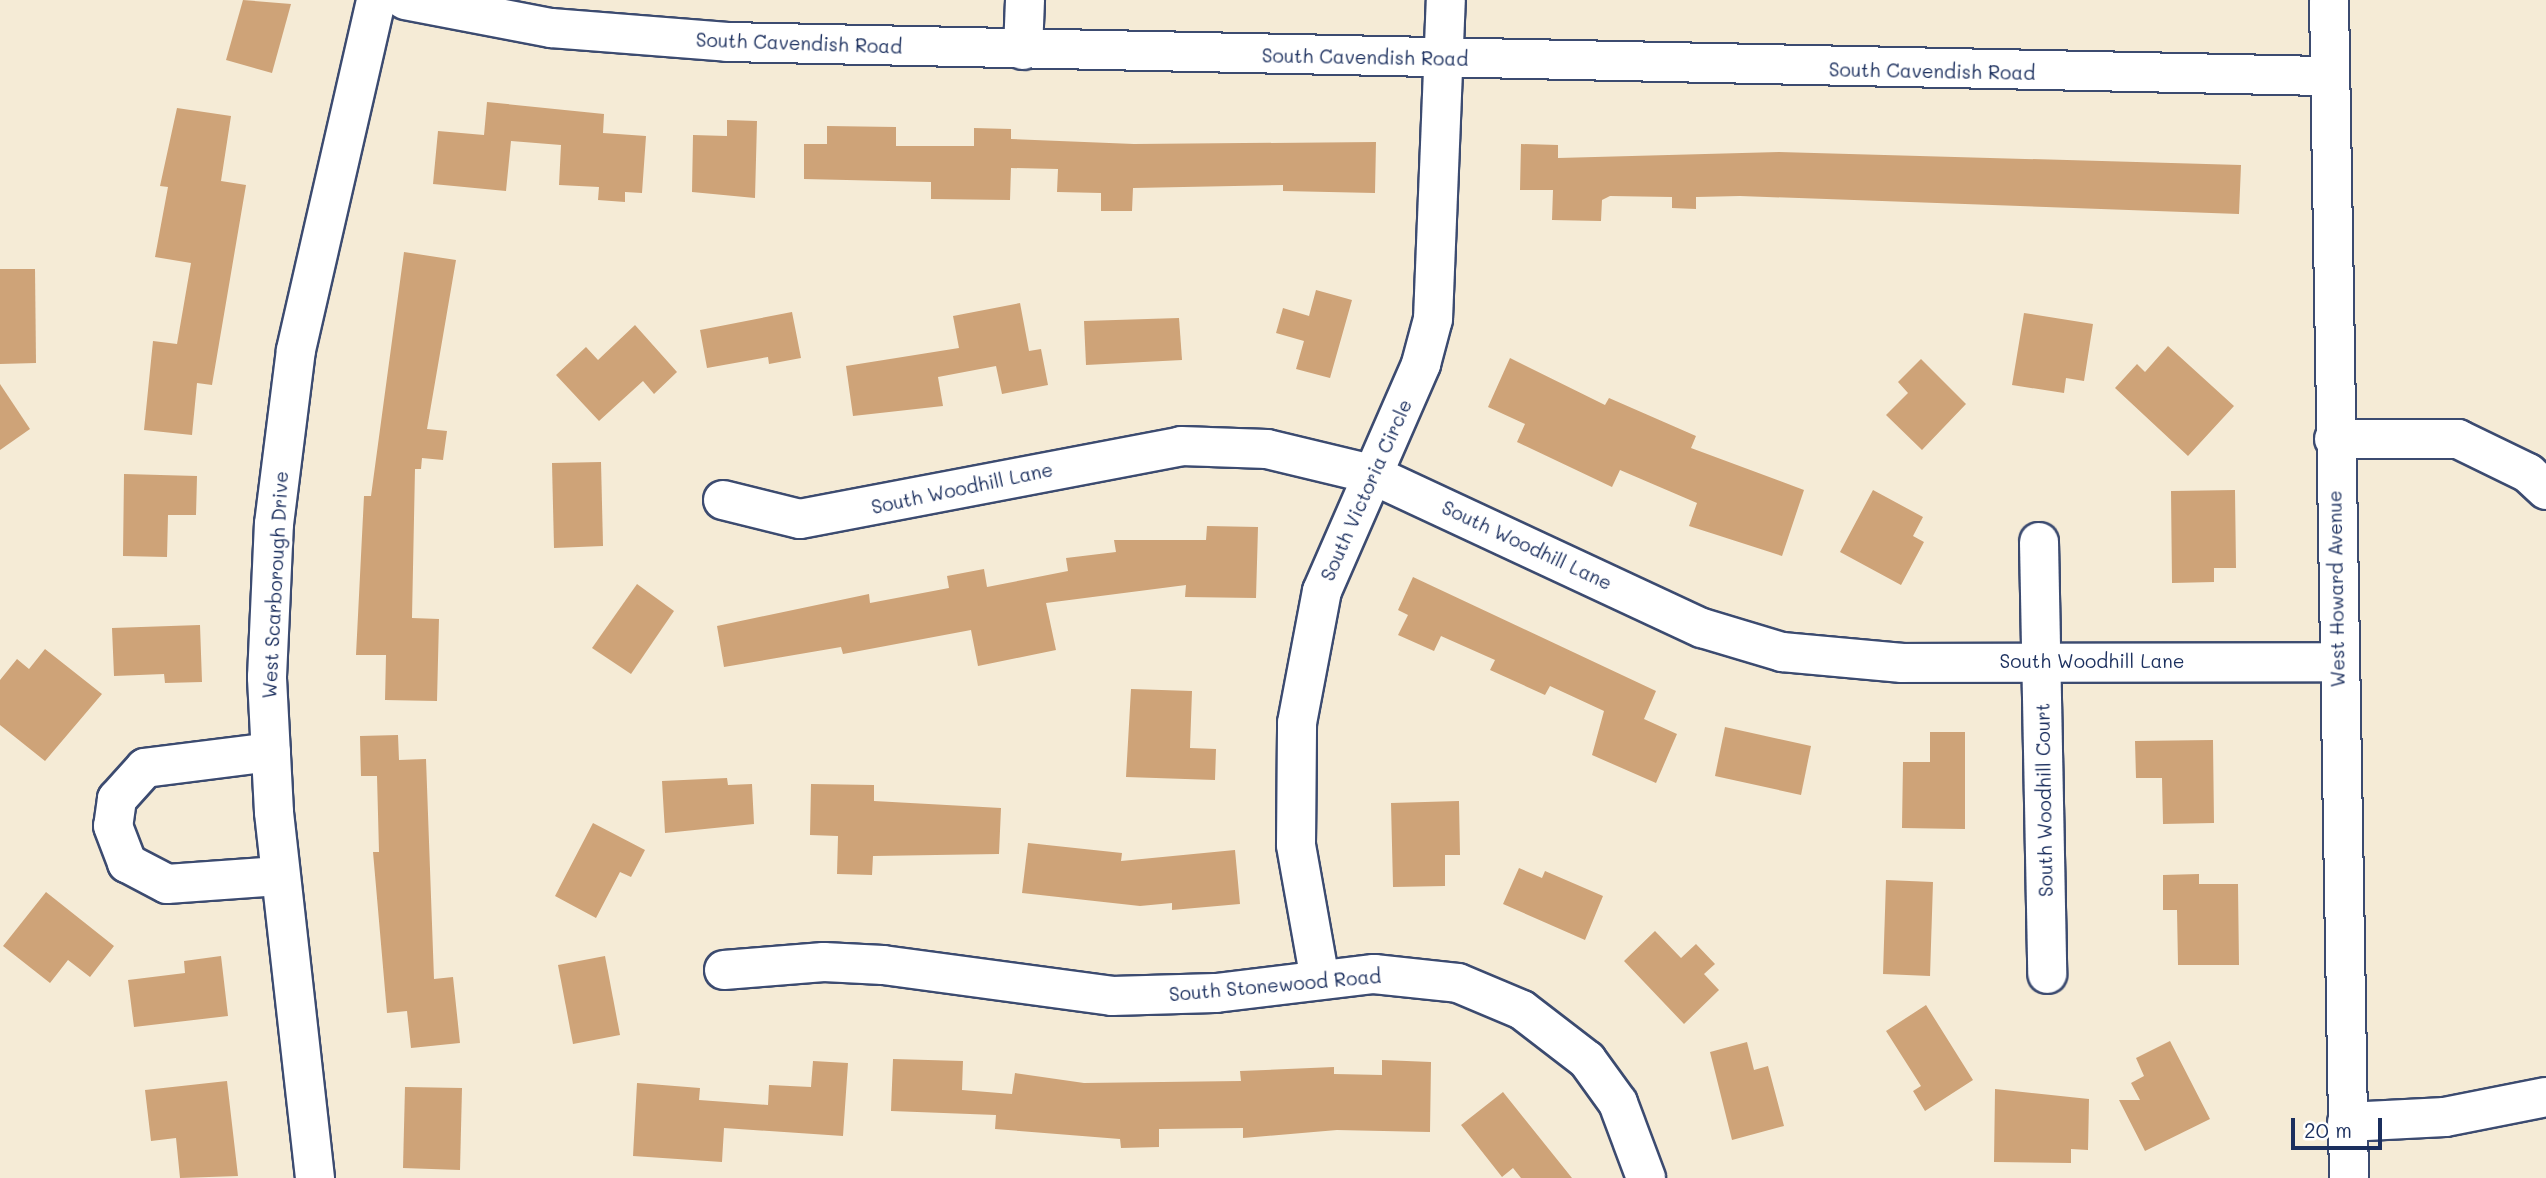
<!DOCTYPE html>
<style>
body{margin:0}
#map{position:relative;width:2546px;height:1178px;overflow:hidden;background:#f5ebd6;font-family:Mali,sans-serif}
div>[style]{position:absolute}
[style*='--x']{left:calc(var(--x)*1px);top:calc(var(--y)*1px);width:calc(var(--w)*1px);rotate:calc(var(--a)*1deg)}
.building>*{inset:0;background:#cea378}
.roads{filter:drop-shadow(2px 0 #3c4b70) drop-shadow(-2px 0 #3c4b70) drop-shadow(0 2px #3c4b70) drop-shadow(0 -2px #3c4b70)}
.minor>*{height:38px;margin:-19px;padding:0 19px;transform-origin:19px;border-radius:19px;background:#fff}
span{translate:-50% -50%;white-space:nowrap;text-align:center;line-height:1.15;-webkit-text-stroke:6px #fff;paint-order:stroke}
.street-label{font-size:19px;color:#1b2f5e}
.scale{position:absolute;left:2291px;top:1118px;width:91px;height:32px;box-sizing:border-box;border:4px solid #1b2f5e;border-top:0;padding-left:9px;font-size:21px;line-height:24px;white-space:nowrap;color:#1b2f5e;-webkit-text-stroke:5px #fff;paint-order:stroke}
</style>
<div id="map">
<div class="building">
<div style="clip-path:polygon(243px 0,291px 4px,272px 73px,226px 60px)"></div>
<div style="clip-path:polygon(487px 102px,604px 114px,603px 133px,646px 136px,642px 193px,625px 192px,625px 202px,598px 200px,599px 187px,559px 185px,561px 145px,511px 141px,506px 191px,433px 184px,438px 131px,484px 135px)"></div>
<div style="clip-path:polygon(177px 108px,231px 116px,221px 181px,246px 185px,212px 385px,197px 383px,192px 435px,144px 430px,153px 341px,177px 344px,191px 263px,155px 257px,168px 187px,160px 186px)"></div>
<div style="clip-path:polygon(727px 120px,757px 121px,755px 198px,692px 192px,693px 135px,727px 136px)"></div>
<div style="clip-path:polygon(827px 126px,896px 127px,896px 146px,974px 146px,974px 128px,1011px 129px,1011px 139px,1134px 144px,1376px 142px,1375px 193px,1283px 191px,1283px 185px,1133px 188px,1132px 211px,1101px 211px,1101px 193px,1057px 192px,1058px 169px,1011px 168px,1010px 200px,931px 199px,931px 182px,804px 179px,804px 144px,827px 144px)"></div>
<div style="clip-path:polygon(1521px 144px,1558px 145px,1558px 158px,1779px 152px,2241px 165px,2239px 214px,1740px 196px,1696px 197px,1696px 209px,1672px 208px,1672px 197px,1610px 196px,1602px 200px,1601px 221px,1552px 220px,1553px 190px,1520px 190px)"></div>
<div style="clip-path:polygon(404px 252px,456px 260px,427px 429px,447px 431px,443px 460px,422px 458px,421px 469px,415px 469px,412px 618px,439px 619px,437px 701px,385px 700px,386px 655px,356px 655px,364px 496px,371px 496px)"></div>
<div style="clip-path:polygon(0 269px,35px 269px,36px 363px,0 364px)"></div>
<div style="clip-path:polygon(1316px 290px,1352px 300px,1330px 378px,1296px 369px,1304px 341px,1276px 333px,1283px 308px,1309px 316px)"></div>
<div style="clip-path:polygon(1020px 303px,1029px 351px,1041px 349px,1048px 385px,1002px 394px,996px 366px,938px 377px,943px 406px,853px 416px,846px 366px,959px 348px,953px 316px)"></div>
<div style="clip-path:polygon(792px 312px,801px 358px,769px 364px,768px 357px,707px 368px,700px 330px)"></div>
<div style="clip-path:polygon(2024px 313px,2093px 324px,2084px 381px,2066px 378px,2064px 393px,2012px 385px)"></div>
<div style="clip-path:polygon(1179px 318px,1182px 360px,1086px 365px,1084px 321px)"></div>
<div style="clip-path:polygon(635px 325px,677px 372px,654px 394px,643px 381px,599px 421px,556px 375px,586px 347px,598px 360px)"></div>
<div style="clip-path:polygon(2168px 346px,2234px 406px,2188px 456px,2115px 388px,2137px 364px,2145px 372px)"></div>
<div style="clip-path:polygon(1510px 358px,1605px 405px,1609px 398px,1696px 436px,1691px 448px,1804px 490px,1782px 556px,1689px 526px,1697px 503px,1620px 470px,1612px 487px,1517px 442px,1525px 424px,1488px 407px)"></div>
<div style="clip-path:polygon(1921px 359px,1966px 404px,1922px 450px,1886px 415px,1908px 393px,1898px 382px)"></div>
<div style="clip-path:polygon(0 384px,30px 429px,0 450px)"></div>
<div style="clip-path:polygon(601px 462px,603px 546px,554px 548px,552px 463px)"></div>
<div style="clip-path:polygon(124px 474px,197px 476px,196px 515px,168px 515px,167px 557px,123px 556px)"></div>
<div style="clip-path:polygon(1873px 490px,1923px 517px,1913px 536px,1924px 542px,1901px 585px,1840px 552px)"></div>
<div style="clip-path:polygon(2235px 490px,2236px 568px,2214px 568px,2214px 582px,2172px 583px,2171px 491px)"></div>
<div style="clip-path:polygon(1207px 526px,1258px 527px,1256px 598px,1185px 597px,1186px 585px,1046px 603px,1056px 650px,978px 666px,971px 630px,843px 654px,841px 647px,724px 667px,717px 626px,869px 594px,870px 603px,949px 588px,947px 576px,984px 569px,987px 587px,1068px 571px,1066px 558px,1116px 552px,1114px 540px,1206px 540px)"></div>
<div style="clip-path:polygon(1413px 577px,1656px 691px,1644px 719px,1677px 734px,1656px 783px,1592px 755px,1604px 711px,1550px 686px,1545px 695px,1490px 670px,1495px 660px,1441px 636px,1434px 651px,1398px 635px,1408px 615px,1398px 610px)"></div>
<div style="clip-path:polygon(637px 584px,674px 611px,631px 674px,592px 648px)"></div>
<div style="clip-path:polygon(200px 625px,202px 682px,165px 683px,164px 674px,114px 676px,112px 628px)"></div>
<div style="clip-path:polygon(45px 649px,102px 694px,45px 761px,0 725px,0 680px,17px 659px,29px 669px)"></div>
<div style="clip-path:polygon(1131px 689px,1192px 691px,1190px 748px,1216px 749px,1215px 780px,1126px 777px)"></div>
<div style="clip-path:polygon(1725px 727px,1811px 746px,1801px 795px,1715px 776px)"></div>
<div style="clip-path:polygon(1930px 732px,1965px 732px,1965px 829px,1902px 828px,1903px 762px,1930px 762px)"></div>
<div style="clip-path:polygon(398px 735px,399px 760px,426px 759px,434px 979px,453px 977px,460px 1043px,411px 1048px,407px 1011px,387px 1013px,373px 852px,379px 852px,377px 776px,361px 776px,360px 736px)"></div>
<div style="clip-path:polygon(2213px 740px,2214px 823px,2163px 824px,2162px 778px,2136px 778px,2135px 741px)"></div>
<div style="clip-path:polygon(727px 778px,728px 785px,752px 784px,754px 824px,665px 833px,662px 781px)"></div>
<div style="clip-path:polygon(811px 784px,874px 785px,874px 801px,1001px 808px,999px 854px,873px 856px,872px 875px,837px 874px,838px 836px,810px 835px)"></div>
<div style="clip-path:polygon(1459px 801px,1460px 855px,1445px 855px,1445px 886px,1393px 887px,1391px 803px)"></div>
<div style="clip-path:polygon(593px 823px,645px 850px,631px 877px,620px 872px,596px 918px,555px 896px)"></div>
<div style="clip-path:polygon(1028px 843px,1122px 853px,1121px 861px,1235px 850px,1240px 904px,1172px 910px,1172px 903px,1140px 906px,1022px 893px)"></div>
<div style="clip-path:polygon(1519px 868px,1542px 878px,1545px 871px,1603px 896px,1585px 940px,1503px 904px)"></div>
<div style="clip-path:polygon(2199px 874px,2199px 884px,2238px 884px,2239px 965px,2178px 965px,2177px 910px,2163px 910px,2163px 875px)"></div>
<div style="clip-path:polygon(1886px 880px,1933px 882px,1930px 976px,1883px 974px)"></div>
<div style="clip-path:polygon(46px 892px,114px 946px,90px 977px,68px 960px,50px 983px,3px 946px)"></div>
<div style="clip-path:polygon(1655px 931px,1681px 958px,1696px 944px,1715px 964px,1704px 974px,1719px 990px,1684px 1024px,1624px 961px)"></div>
<div style="clip-path:polygon(221px 956px,228px 1016px,134px 1027px,128px 980px,185px 973px,184px 961px)"></div>
<div style="clip-path:polygon(605px 956px,620px 1035px,573px 1044px,558px 965px)"></div>
<div style="clip-path:polygon(1926px 1005px,1973px 1080px,1925px 1111px,1913px 1091px,1921px 1086px,1886px 1031px)"></div>
<div style="clip-path:polygon(2170px 1041px,2210px 1119px,2145px 1151px,2119px 1100px,2140px 1100px,2131px 1083px,2144px 1076px,2136px 1058px)"></div>
<div style="clip-path:polygon(1747px 1042px,1754px 1070px,1768px 1066px,1784px 1126px,1732px 1140px,1710px 1052px)"></div>
<div style="clip-path:polygon(893px 1059px,963px 1061px,962px 1090px,1012px 1094px,1015px 1073px,1084px 1083px,1241px 1081px,1240px 1071px,1334px 1067px,1334px 1074px,1382px 1075px,1382px 1060px,1431px 1062px,1430px 1132px,1337px 1130px,1243px 1138px,1243px 1128px,1159px 1129px,1159px 1147px,1121px 1148px,1120px 1139px,995px 1129px,996px 1115px,891px 1111px)"></div>
<div style="clip-path:polygon(813px 1061px,848px 1063px,843px 1136px,724px 1128px,722px 1162px,633px 1156px,637px 1083px,700px 1088px,699px 1100px,768px 1105px,769px 1085px,811px 1087px)"></div>
<div style="clip-path:polygon(227px 1081px,238px 1176px,180px 1178px,176px 1138px,151px 1141px,145px 1090px)"></div>
<div style="clip-path:polygon(405px 1087px,462px 1088px,460px 1170px,403px 1168px)"></div>
<div style="clip-path:polygon(1995px 1089px,2089px 1099px,2088px 1150px,2071px 1149px,2071px 1163px,1994px 1162px)"></div>
<div style="clip-path:polygon(1503px 1092px,1572px 1178px,1521px 1178px,1513px 1168px,1502px 1177px,1461px 1125px)"></div>
</div>
<div class="roads">
<div class="minor">
<div style="--x:405;--y:0;--w:149;--a:10.9"></div>
<div style="--x:551;--y:28;--w:177;--a:4.5"></div>
<div style="--x:727;--y:42;--w:1602;--a:1.22"></div>
<div style="--x:2329;--y:0;--w:1178;--a:89.03"></div>
<div style="--x:1023;--y:50;--w:50;--a:-87.7"></div>
<div style="--x:2334;--y:439;--w:124;--a:0"></div>
<div style="--x:2458;--y:439;--w:78;--a:25.9"></div>
<div style="--x:2528;--y:473;--w:25;--a:43"></div>
<div style="--x:723;--y:500;--w:79;--a:13.9"></div>
<div style="--x:800;--y:519;--w:388;--a:-10.8"></div>
<div style="--x:1181;--y:446;--w:86;--a:2"></div>
<div style="--x:1267;--y:449;--w:107;--a:13.5"></div>
<div style="--x:1371;--y:474;--w:365;--a:25"></div>
<div style="--x:1702;--y:628;--w:84;--a:16.7"></div>
<div style="--x:1782;--y:652;--w:121;--a:5.2"></div>
<div style="--x:1902;--y:663;--w:435;--a:-0.1"></div>
<div style="--x:2039;--y:542;--w:432;--a:88.9"></div>
<div style="--x:271;--y:752;--w:127;--a:172.8"></div>
<div style="--x:145;--y:768;--w:42;--a:132.1"></div>
<div style="--x:117;--y:799;--w:27;--a:98"></div>
<div style="--x:113;--y:826;--w:40;--a:69"></div>
<div style="--x:127;--y:863;--w:45;--a:27.7"></div>
<div style="--x:167;--y:884;--w:112;--a:-4.1"></div>
<div style="--x:724;--y:970;--w:100;--a:-4.6"></div>
<div style="--x:824;--y:962;--w:59;--a:2.9"></div>
<div style="--x:883;--y:965;--w:231;--a:7.7"></div>
<div style="--x:1112;--y:996;--w:104;--a:-1.7"></div>
<div style="--x:1216;--y:993;--w:159;--a:-6.9"></div>
<div style="--x:1374;--y:974;--w:84;--a:6.1"></div>
<div style="--x:1458;--y:983;--w:69;--a:22.9"></div>
<div style="--x:1522;--y:1010;--w:82;--a:37.6"></div>
<div style="--x:1587;--y:1060;--w:53;--a:54.2"></div>
<div style="--x:1618;--y:1103;--w:80;--a:69.5"></div>
<div style="--x:1320;--y:980;--w:137;--a:-100.1"></div>
<div style="--x:1296;--y:845;--w:122;--a:-89.5"></div>
<div style="--x:1297;--y:723;--w:134;--a:-79.3"></div>
<div style="--x:1322;--y:591;--w:248;--a:-66.4"></div>
<div style="--x:1421;--y:364;--w:47;--a:-75.1"></div>
<div style="--x:1433;--y:319;--w:319;--a:-87.7"></div>
<div style="--x:2347;--y:1122;--w:98;--a:-2.9"></div>
<div style="--x:2445;--y:1117;--w:103;--a:-11.2"></div>
<div style="--x:315;--y:1178;--w:368;--a:-96.4"></div>
<div style="--x:274;--y:812;--w:135;--a:-93"></div>
<div style="--x:267;--y:677;--w:153;--a:-87.4"></div>
<div style="--x:274;--y:524;--w:175;--a:-82.8"></div>
<div style="--x:296;--y:350;--w:359;--a:-77.1"></div>
</div>
</div>
<div class="street-label">
<span style="left:799px;top:43px;rotate:2deg">South Cavendish Road</span>
<span style="left:1365px;top:57px;rotate:1deg">South Cavendish Road</span>
<span style="left:1932px;top:71px;rotate:1deg">South Cavendish Road</span>
<span style="left:962px;top:488px;rotate:-12deg">South Woodhill Lane</span>
<span style="left:1366px;top:490px;rotate:-66deg">South Victoria Circle</span>
<span style="left:1527px;top:545px;rotate:25deg">South Woodhill Lane</span>
<span style="left:275px;top:585px;rotate:-87deg">West Scarborough Drive</span>
<span style="left:2336px;top:589px;rotate:-91deg">West Howard Avenue</span>
<span style="left:2092px;top:661px">South Woodhill Lane</span>
<span style="left:2044px;top:800px;rotate:-91deg">South Woodhill Court</span>
<span style="left:1275px;top:985px;rotate:-5deg">South Stonewood Road</span>
</div>
<div class="scale">20 m</div>
</div>
